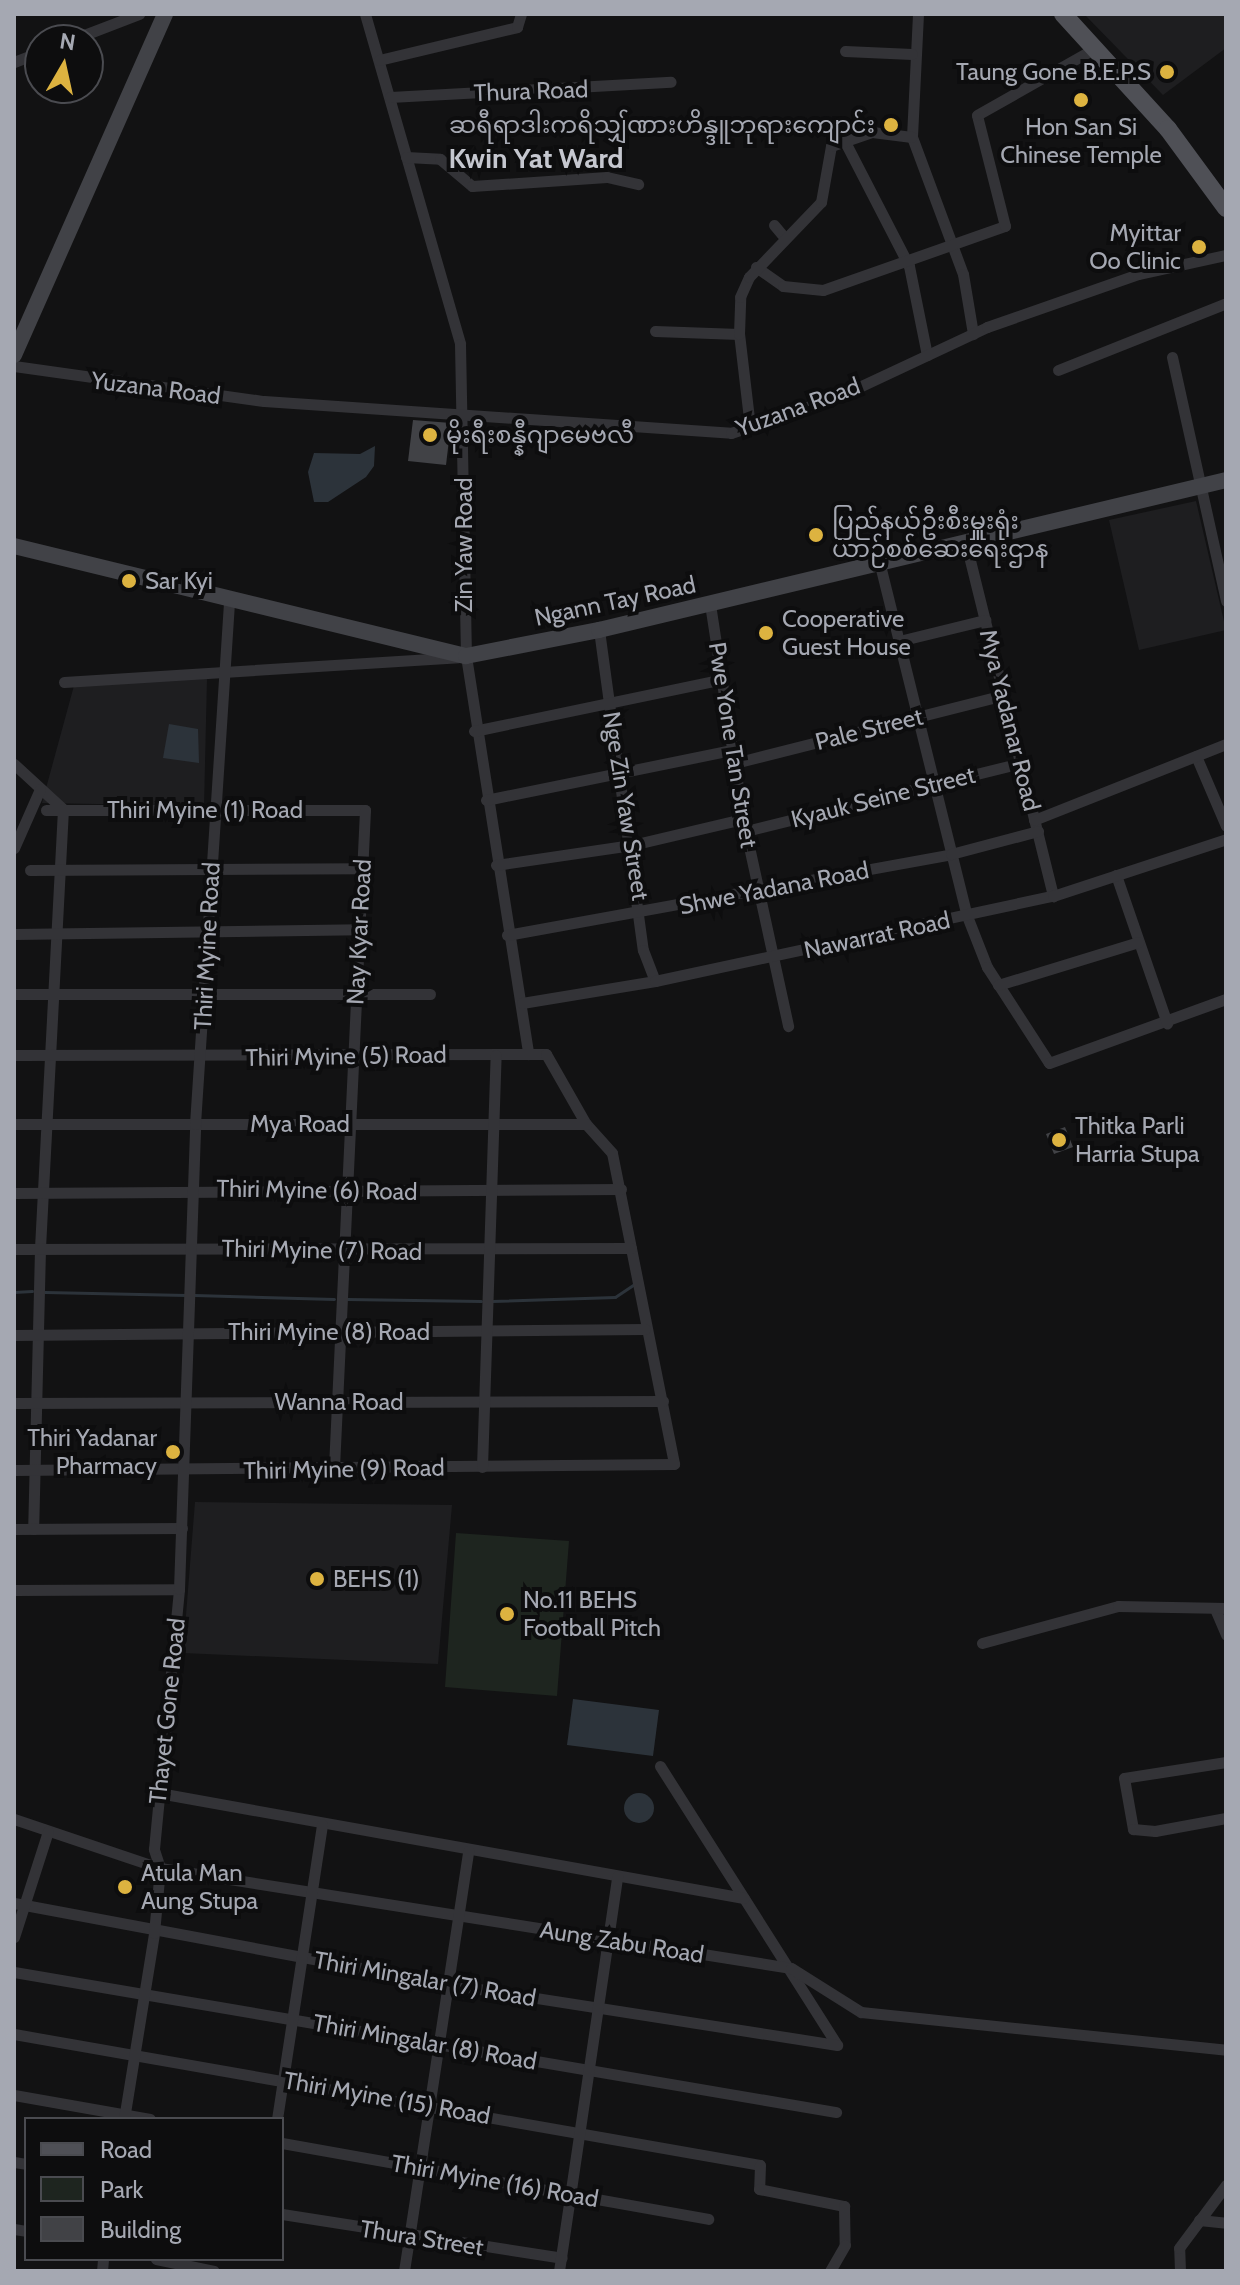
<!DOCTYPE html>
<meta charset="utf-8">
<style>
body{margin:0}
#map{position:relative;width:1240px;height:2285px;overflow:hidden;background:#121213;font-family:Cabin,"Noto Sans Myanmar",sans-serif}
div>[style]{position:absolute}
[style*='--x']{left:calc(var(--x)*1px);top:calc(var(--y)*1px);width:calc(var(--w)*1px);rotate:calc(var(--a)*1deg)}
.built>*{inset:0;background:#1e1e20}
.green>*{inset:0;background:#1e251f}
.water>*{inset:0;background:#2c333a}
.round{border-radius:50%}
.stream>*{height:3px;margin:-1.5px;padding:0 1.5px;transform-origin:1.5px;border-radius:1.5px;background:#2c333a}
.building>*{inset:0;background:#414246}
.minor>*{height:11px;margin:-5.5px;padding:0 5.5px;transform-origin:5.5px;border-radius:5.5px;background:#333337}
.secondary>*{height:16px;margin:-8px;padding:0 8px;transform-origin:8px;border-radius:8px;background:#414247}
.primary>*{height:18px;margin:-9px;padding:0 9px;transform-origin:9px;border-radius:9px;background:#4f5056}
.dots>*{width:22px;height:22px;translate:-50% -50%;box-sizing:border-box;border:4px solid #0d0d0e;border-radius:50%}
span{translate:-50% -50%;white-space:nowrap;text-align:center;line-height:1.15;-webkit-text-stroke:8px #0d0d0e;paint-order:stroke}
.poi-label{font-size:24px;color:#a5a8b2}
.right{translate:-100% -50%;text-align:right}
.left{translate:0 -50%;text-align:left}
.street-label{font-size:24px;color:#a5a8b2}
.quarter-label{font-size:28px;color:#c5c7cf;font-weight:700}
.frame{position:absolute;inset:0;border:16px solid #a5a8b2;pointer-events:none}
.legend{position:absolute;left:24px;top:2117px;width:260px;height:144px;box-sizing:border-box;background:#0d0d0e;border:2px solid #4a4b50;margin:0;padding:10px 14px;list-style:none;font-size:24px;color:#a5a8b2}
.legend li{display:flex;align-items:center;gap:16px;height:40px}
.legend b{width:40px;border:2px solid #4a4b50}
.north{position:absolute;left:24px;top:24px;width:80px;height:80px;box-sizing:border-box;background:#0d0d0e;border:2px solid #4a4b50;border-radius:50%;rotate:9deg;font-size:22px;font-weight:700;line-height:32px;text-align:center;color:#a5a8b2}
.north::after{content:'';display:block;margin:auto;width:28px;height:36px;background:#ddb340;clip-path:polygon(50% 0,100% 100%,50% 72%,0 100%)}
</style>
<div id="map">
<div class="built">
<div style="clip-path:polygon(1226px 14px,1226px 48px,1163px 95px,1085px 15px)"></div>
<div style="clip-path:polygon(1196px 501px,1226px 630px,1139px 650px,1109px 520px)"></div>
<div style="clip-path:polygon(207px 678px,204px 806px,42px 803px,75px 682px)"></div>
<div style="clip-path:polygon(195px 1502px,452px 1505px,438px 1664px,183px 1653px)"></div>
</div>
<div class="green">
<div style="clip-path:polygon(456px 1533px,569px 1541px,557px 1696px,445px 1687px)"></div>
</div>
<div class="water">
<div style="clip-path:polygon(375px 446px,374px 466px,366px 477px,328px 502px,314px 502px,308px 472px,314px 453px,360px 454px)"></div>
<div style="clip-path:polygon(169px 724px,198px 729px,199px 763px,163px 758px)"></div>
<div style="clip-path:polygon(573px 1699px,659px 1710px,653px 1756px,567px 1745px)"></div>
<div class="round" style="left:624px;top:1793px;width:30px;height:30px"></div>
</div>
<div class="stream">
<div style="--x:14;--y:1292;--w:18;--a:-3"></div>
<div style="--x:45;--y:1292;--w:141;--a:1.2"></div>
<div style="--x:194;--y:1295;--w:140;--a:1.6"></div>
<div style="--x:347;--y:1299;--w:134;--a:0.9"></div>
<div style="--x:492;--y:1301;--w:123;--a:-1.9"></div>
<div style="--x:615;--y:1297;--w:23;--a:-34"></div>
</div>
<div class="building">
<div style="clip-path:polygon(413px 420px,451px 423px,446px 465px,408px 461px)"></div>
<div style="clip-path:polygon(1065px 1127px,1073px 1147px,1054px 1154px,1046px 1134px)"></div>
</div>
<div class="minor">
<div style="--x:365;--y:14;--w:343;--a:73.9"></div>
<div style="--x:460;--y:344;--w:312;--a:88.9"></div>
<div style="--x:466;--y:656;--w:403;--a:81.1"></div>
<div style="--x:918;--y:14;--w:123;--a:92.8"></div>
<div style="--x:912;--y:137;--w:146;--a:69.6"></div>
<div style="--x:963;--y:274;--w:61;--a:80.5"></div>
<div style="--x:71;--y:40;--w:73;--a:-20.9"></div>
<div style="--x:845;--y:51;--w:67;--a:2.6"></div>
<div style="--x:379;--y:60;--w:142;--a:-13.4"></div>
<div style="--x:517;--y:27;--w:14;--a:-73"></div>
<div style="--x:14;--y:62;--w:28;--a:-21"></div>
<div style="--x:390;--y:97;--w:281;--a:-3.1"></div>
<div style="--x:843;--y:138;--w:144;--a:62.7"></div>
<div style="--x:909;--y:266;--w:91;--a:78.6"></div>
<div style="--x:406;--y:157;--w:34;--a:3"></div>
<div style="--x:440;--y:159;--w:42;--a:40.2"></div>
<div style="--x:472;--y:186;--w:135;--a:-3.8"></div>
<div style="--x:607;--y:177;--w:32;--a:13"></div>
<div style="--x:774;--y:225;--w:16;--a:50"></div>
<div style="--x:756;--y:267;--w:33;--a:35"></div>
<div style="--x:783;--y:286;--w:40;--a:5.7"></div>
<div style="--x:823;--y:290;--w:193;--a:-19.4"></div>
<div style="--x:1005;--y:226;--w:114;--a:-104.2"></div>
<div style="--x:977;--y:115;--w:138;--a:-29.5"></div>
<div style="--x:655;--y:331;--w:84;--a:2"></div>
<div style="--x:1172;--y:357;--w:250;--a:77.5"></div>
<div style="--x:14;--y:366;--w:252;--a:8"></div>
<div style="--x:264;--y:401;--w:468;--a:3.9"></div>
<div style="--x:731;--y:433;--w:117;--a:-18.9"></div>
<div style="--x:842;--y:395;--w:160;--a:-25.1"></div>
<div style="--x:987;--y:327;--w:160;--a:-19.3"></div>
<div style="--x:1138;--y:274;--w:90;--a:-12.2"></div>
<div style="--x:1058;--y:370;--w:181;--a:-21.7"></div>
<div style="--x:750;--y:427;--w:94;--a:-96.7"></div>
<div style="--x:739;--y:334;--w:37;--a:-88"></div>
<div style="--x:740;--y:297;--w:22;--a:-66"></div>
<div style="--x:749;--y:277;--w:104;--a:-46.2"></div>
<div style="--x:821;--y:202;--w:57;--a:-79.9"></div>
<div style="--x:831;--y:146;--w:43;--a:-18.9"></div>
<div style="--x:872;--y:132;--w:40;--a:7.1"></div>
<div style="--x:966;--y:544;--w:363;--a:76.1"></div>
<div style="--x:880;--y:565;--w:362;--a:76.1"></div>
<div style="--x:967;--y:916;--w:55;--a:68.6"></div>
<div style="--x:987;--y:967;--w:114;--a:57.1"></div>
<div style="--x:1049;--y:1063;--w:188;--a:-19.9"></div>
<div style="--x:710;--y:604;--w:218;--a:81.3"></div>
<div style="--x:743;--y:819;--w:212;--a:77.7"></div>
<div style="--x:599;--y:630;--w:323;--a:82.2"></div>
<div style="--x:643;--y:950;--w:33;--a:69"></div>
<div style="--x:899;--y:641;--w:89;--a:-13.7"></div>
<div style="--x:64;--y:682;--w:395;--a:-3.6"></div>
<div style="--x:474;--y:731;--w:253;--a:-11.8"></div>
<div style="--x:1196;--y:756;--w:76;--a:66.8"></div>
<div style="--x:735;--y:763;--w:277;--a:-14.2"></div>
<div style="--x:14;--y:764;--w:67;--a:42.6"></div>
<div style="--x:63;--y:809;--w:441;--a:93"></div>
<div style="--x:40;--y:1249;--w:280;--a:91.4"></div>
<div style="--x:486;--y:800;--w:251;--a:-11.5"></div>
<div style="--x:46;--y:810;--w:319;--a:0"></div>
<div style="--x:365;--y:810;--w:659;--a:92.7"></div>
<div style="--x:1034;--y:820;--w:206;--a:-21.6"></div>
<div style="--x:746;--y:831;--w:282;--a:-13.9"></div>
<div style="--x:14;--y:848;--w:64;--a:-66.2"></div>
<div style="--x:496;--y:865;--w:137;--a:-8.4"></div>
<div style="--x:632;--y:845;--w:114;--a:-13.2"></div>
<div style="--x:30;--y:870;--w:332;--a:-0.3"></div>
<div style="--x:1116;--y:875;--w:157;--a:71"></div>
<div style="--x:14;--y:934;--w:345;--a:-0.8"></div>
<div style="--x:507;--y:935;--w:451;--a:-10.3"></div>
<div style="--x:951;--y:854;--w:90;--a:-14.8"></div>
<div style="--x:998;--y:985;--w:147;--a:-17"></div>
<div style="--x:14;--y:994;--w:416;--a:0"></div>
<div style="--x:522;--y:1003;--w:135;--a:-9.4"></div>
<div style="--x:655;--y:981;--w:407;--a:-12.1"></div>
<div style="--x:1053;--y:896;--w:182;--a:-18.2"></div>
<div style="--x:14;--y:1055;--w:532;--a:-0.11"></div>
<div style="--x:546;--y:1054;--w:81;--a:60.3"></div>
<div style="--x:586;--y:1124;--w:39;--a:48"></div>
<div style="--x:612;--y:1153;--w:317;--a:78.7"></div>
<div style="--x:674;--y:1464;--w:660;--a:179.48"></div>
<div style="--x:14;--y:1124;--w:572;--a:0"></div>
<div style="--x:14;--y:1193;--w:607;--a:-0.38"></div>
<div style="--x:14;--y:1249;--w:617;--a:-0.09"></div>
<div style="--x:14;--y:1335;--w:631;--a:-0.54"></div>
<div style="--x:14;--y:1403;--w:649;--a:-0.18"></div>
<div style="--x:482;--y:1467;--w:412;--a:-88.1"></div>
<div style="--x:14;--y:1529;--w:168;--a:-0.3"></div>
<div style="--x:14;--y:1590;--w:165;--a:-0.3"></div>
<div style="--x:1216;--y:1611;--w:26;--a:67"></div>
<div style="--x:982;--y:1643;--w:141;--a:-15.2"></div>
<div style="--x:1118;--y:1606;--w:108;--a:1.1"></div>
<div style="--x:1226;--y:1762;--w:103;--a:171.1"></div>
<div style="--x:1124;--y:1778;--w:52;--a:80"></div>
<div style="--x:1133;--y:1829;--w:22;--a:5"></div>
<div style="--x:1155;--y:1831;--w:72;--a:-10.4"></div>
<div style="--x:660;--y:1766;--w:330;--a:57.6"></div>
<div style="--x:159;--y:1793;--w:594;--a:10.18"></div>
<div style="--x:14;--y:1819;--w:154;--a:18.6"></div>
<div style="--x:160;--y:1868;--w:639;--a:9.01"></div>
<div style="--x:791;--y:1968;--w:83;--a:32.2"></div>
<div style="--x:861;--y:2012;--w:367;--a:5.9"></div>
<div style="--x:14;--y:1903;--w:441;--a:10.6"></div>
<div style="--x:447;--y:1984;--w:395;--a:8.9"></div>
<div style="--x:14;--y:1937;--w:111;--a:-72.2"></div>
<div style="--x:14;--y:1972;--w:834;--a:9.67"></div>
<div style="--x:14;--y:2034;--w:757;--a:9.96"></div>
<div style="--x:760;--y:2165;--w:24;--a:92"></div>
<div style="--x:759;--y:2189;--w:87;--a:11.3"></div>
<div style="--x:844;--y:2206;--w:39;--a:89"></div>
<div style="--x:845;--y:2245;--w:30;--a:120"></div>
<div style="--x:14;--y:2095;--w:138;--a:10"></div>
<div style="--x:124;--y:2119;--w:188;--a:-80.8"></div>
<div style="--x:154;--y:1933;--w:65;--a:-84.7"></div>
<div style="--x:160;--y:1868;--w:20;--a:-108"></div>
<div style="--x:154;--y:1849;--w:261;--a:-84.5"></div>
<div style="--x:179;--y:1589;--w:465;--a:-88"></div>
<div style="--x:195;--y:1124;--w:522;--a:-86.27"></div>
<div style="--x:277;--y:2119;--w:298;--a:-81.3"></div>
<div style="--x:282;--y:2143;--w:433;--a:10.1"></div>
<div style="--x:14;--y:2162;--w:12;--a:9"></div>
<div style="--x:282;--y:2214;--w:283;--a:8.9"></div>
<div style="--x:1199;--y:2220;--w:27;--a:6"></div>
<div style="--x:14;--y:2229;--w:12;--a:9"></div>
<div style="--x:156;--y:2259;--w:59;--a:11.7"></div>
<div style="--x:102;--y:2271;--w:12;--a:-85"></div>
<div style="--x:404;--y:2271;--w:425;--a:-81.3"></div>
<div style="--x:559;--y:2271;--w:399;--a:-81.6"></div>
<div style="--x:1180;--y:2271;--w:23;--a:-92"></div>
<div style="--x:1179;--y:2248;--w:79;--a:-53.3"></div>
</div>
<div class="secondary">
<div style="--x:14;--y:355;--w:373;--a:-66.1"></div>
<div style="--x:14;--y:546;--w:465;--a:13.7"></div>
<div style="--x:466;--y:656;--w:136;--a:-11.1"></div>
<div style="--x:599;--y:630;--w:645;--a:-13.45"></div>
</div>
<div class="primary">
<div style="--x:1063;--y:14;--w:156;--a:47.6"></div>
<div style="--x:1168;--y:129;--w:98;--a:53.7"></div>
</div>
<div class="dots">
<div style="left:1167px;top:72px;background:#ddb340"></div>
<div style="left:1081px;top:100px;background:#ddb340"></div>
<div style="left:891px;top:125px;background:#ddb340"></div>
<div style="left:1199px;top:247px;background:#ddb340"></div>
<div style="left:430px;top:435px;background:#ddb340"></div>
<div style="left:816px;top:535px;background:#ddb340"></div>
<div style="left:129px;top:581px;background:#ddb340"></div>
<div style="left:766px;top:633px;background:#ddb340"></div>
<div style="left:1059px;top:1140px;background:#ddb340"></div>
<div style="left:173px;top:1452px;background:#ddb340"></div>
<div style="left:317px;top:1579px;background:#ddb340"></div>
<div style="left:507px;top:1614px;background:#ddb340"></div>
<div style="left:125px;top:1887px;background:#ddb340"></div>
</div>
<div class="poi-label">
<span class="right" style="left:1151px;top:72px">Taung Gone B.E.P.S</span>
<span class="right" style="left:875px;top:125px">ဆရီရာဒါးကရိသျှ်ဏားဟိန္ဒူဘုရားကျောင်း</span>
<span style="left:1081px;top:141px">Hon San Si<br>Chinese Temple</span>
<span class="right" style="left:1181px;top:247px">Myittar<br>Oo Clinic</span>
<span class="left" style="left:446px;top:435px">မိုးရီးစန္နီဂျာမေဗလီ</span>
<span class="left" style="left:832px;top:535px">ပြည်နယ်ဦးစီးမှူးရုံး<br>ယာဉ်စစ်ဆေးရေးဌာန</span>
<span class="left" style="left:145px;top:581px">Sar Kyi</span>
<span class="left" style="left:782px;top:633px">Cooperative<br>Guest House</span>
<span class="left" style="left:1075px;top:1140px">Thitka Parli<br>Harria Stupa</span>
<span class="right" style="left:157px;top:1452px">Thiri Yadanar<br>Pharmacy</span>
<span class="left" style="left:333px;top:1579px">BEHS (1)</span>
<span class="left" style="left:523px;top:1614px">No.11 BEHS<br>Football Pitch</span>
<span class="left" style="left:141px;top:1887px">Atula Man<br>Aung Stupa</span>
</div>
<div class="street-label">
<span style="left:531px;top:91px;rotate:-2deg">Thura Road</span>
<span style="left:156px;top:388px;rotate:7deg">Yuzana Road</span>
<span style="left:798px;top:407px;rotate:-20deg">Yuzana Road</span>
<span style="left:464px;top:545px;rotate:-90deg">Zin Yaw Road</span>
<span style="left:615px;top:601px;rotate:-12deg">Ngann Tay Road</span>
<span style="left:1010px;top:720px;rotate:76deg">Mya Yadanar Road</span>
<span style="left:869px;top:729px;rotate:-14deg">Pale Street</span>
<span style="left:733px;top:745px;rotate:81deg">Pwe Yone Tan Street</span>
<span style="left:883px;top:797px;rotate:-14deg">Kyauk Seine Street</span>
<span style="left:626px;top:806px;rotate:81deg">Nge Zin Yaw Street</span>
<span style="left:205px;top:810px">Thiri Myine (1) Road</span>
<span style="left:774px;top:888px;rotate:-11deg">Shwe Yadana Road</span>
<span style="left:359px;top:932px;rotate:-87deg">Nay Kyar Road</span>
<span style="left:877px;top:935px;rotate:-12deg">Nawarrat Road</span>
<span style="left:207px;top:946px;rotate:-87deg">Thiri Myine Road</span>
<span style="left:346px;top:1056px;rotate:-1deg">Thiri Myine (5) Road</span>
<span style="left:300px;top:1124px">Mya Road</span>
<span style="left:317px;top:1190px;rotate:1deg">Thiri Myine (6) Road</span>
<span style="left:322px;top:1250px;rotate:1deg">Thiri Myine (7) Road</span>
<span style="left:329px;top:1332px">Thiri Myine (8) Road</span>
<span style="left:339px;top:1402px">Wanna Road</span>
<span style="left:344px;top:1469px;rotate:-1deg">Thiri Myine (9) Road</span>
<span style="left:167px;top:1711px;rotate:-84deg">Thayet Gone Road</span>
<span style="left:622px;top:1942px;rotate:9deg">Aung Zabu Road</span>
<span style="left:425px;top:1979px;rotate:10deg">Thiri Mingalar (7) Road</span>
<span style="left:425px;top:2042px;rotate:10deg">Thiri Mingalar (8) Road</span>
<span style="left:387px;top:2098px;rotate:10deg">Thiri Myine (15) Road</span>
<span style="left:495px;top:2181px;rotate:10deg">Thiri Myine (16) Road</span>
<span style="left:422px;top:2238px;rotate:9deg">Thura Street</span>
</div>
<div class="quarter-label">
<span style="left:536px;top:158px">Kwin Yat Ward</span>
</div>
<div class="frame"></div>
<ul class="legend">
<li><b style="height:10px;background:#4f5056"></b>Road</li>
<li><b style="height:22px;background:#1e251f"></b>Park</li>
<li><b style="height:22px;background:#414246"></b>Building</li>
</ul>
<div class="north">N</div>
</div>
